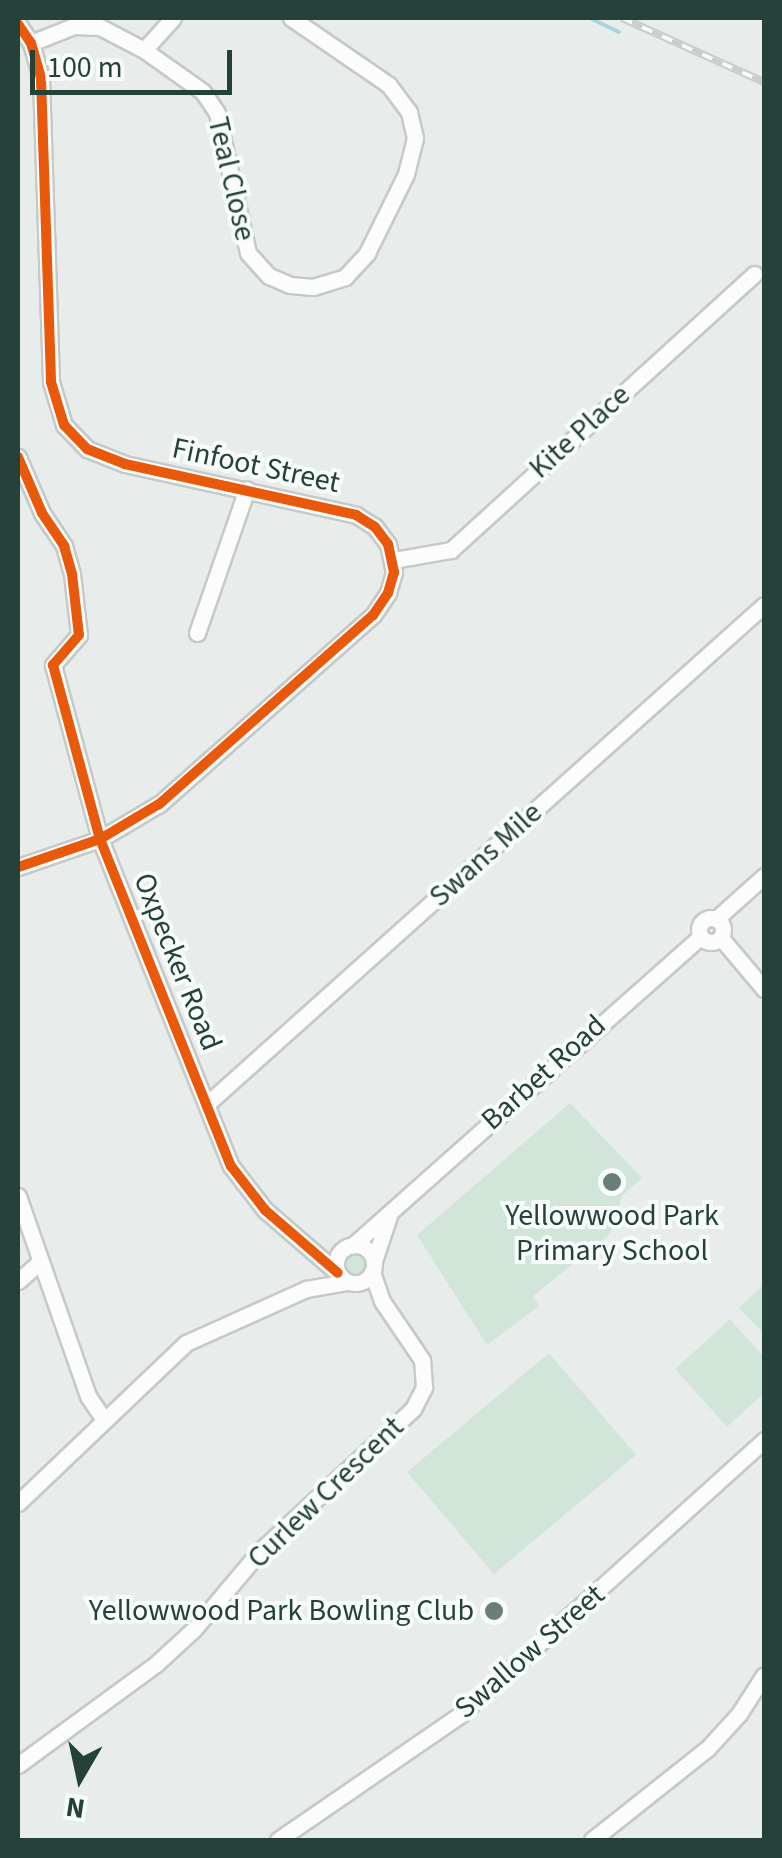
<!DOCTYPE html>
<style>
body{margin:0}
#map{position:relative;width:782px;height:1858px;overflow:hidden;background:#e8edeb;font-family:"Source Sans 3",sans-serif}
div>[style]{position:absolute}
[style*='--x']{left:calc(var(--x)*1px);top:calc(var(--y)*1px);width:calc(var(--w)*1px);rotate:calc(var(--a)*1deg)}
.green>*{inset:0;background:#d1e6d8}
.round{border-radius:50%}
.stream>*{height:4px;margin:-2px;padding:0 2px;transform-origin:2px;border-radius:2px;background:#a9d4db}
.roads{filter:drop-shadow(2px 0 #c5cac8) drop-shadow(-2px 0 #c5cac8) drop-shadow(0 2px #c5cac8) drop-shadow(0 -2px #c5cac8)}
.street>*{height:15px;margin:-7.5px;padding:0 7.5px;transform-origin:7.5px;border-radius:7.5px;background:#fcfcfc}
.street>.ring{margin:-7.5px;padding:0;box-sizing:content-box;background:none;border:15px solid #fcfcfc;border-radius:50%}
.rail>*{height:8px;margin-top:-4px;transform-origin:0;background:repeating-linear-gradient(90deg,#f7fbf9 0 11px,#c9cdcc 0 22px);box-sizing:border-box;border-block:2px solid #c9cdcc}
.cycleway>*{height:10px;margin:-5px;padding:0 5px;transform-origin:5px;border-radius:5px;background:#e8590c}
.dots>*{width:28px;height:28px;translate:-50% -50%;box-sizing:border-box;border:5px solid #f7fbf9;border-radius:50%}
span{translate:-50% -50%;white-space:nowrap;text-align:center;line-height:1.15;-webkit-text-stroke:8px #f7fbf9;paint-order:stroke}
.street-label{font-size:30px;color:#24423a}
.poi-label{font-size:30px;color:#24423a}
.right{translate:-100% -50%;text-align:right}
.frame{position:absolute;inset:0;border:20px solid #24423a;pointer-events:none}
.north{position:absolute;left:30px;top:1728px;width:100px;height:100px;-webkit-text-stroke:8px #f7fbf9;paint-order:stroke;rotate:189deg;font-size:28px;font-weight:700;line-height:40px;text-align:center;color:#24423a}
.north::after{content:'';display:block;margin:auto;width:35px;height:45px;background:#24423a;clip-path:polygon(50% 0,100% 100%,50% 72%,0 100%)}
.scale{position:absolute;left:30px;top:50px;width:202px;height:45px;box-sizing:border-box;border:5px solid #24423a;border-top:0;padding-left:12px;font-size:30px;line-height:35px;white-space:nowrap;color:#24423a;-webkit-text-stroke:8px #f7fbf9;paint-order:stroke}
</style>
<div id="map">
<div class="green">
<div style="clip-path:polygon(570px 1103px,642px 1178px,622px 1196px,610px 1234px,533px 1296px,539px 1306px,487px 1345px,417px 1235px)"></div>
<div class="round" style="left:342px;top:1250px;width:26px;height:26px"></div>
<div style="clip-path:polygon(764px 1284px,764px 1334px,739px 1308px)"></div>
<div style="clip-path:polygon(730px 1319px,764px 1357px,764px 1393px,727px 1427px,675px 1369px)"></div>
<div style="clip-path:polygon(549px 1353px,636px 1455px,494px 1574px,407px 1472px)"></div>
</div>
<div class="stream">
<div style="--x:590;--y:18;--w:32;--a:26"></div>
</div>
<div class="roads">
<div class="street">
<div style="--x:18;--y:24;--w:23;--a:56"></div>
<div style="--x:31;--y:43;--w:37;--a:74"></div>
<div style="--x:41;--y:79;--w:303;--a:88.1"></div>
<div style="--x:51;--y:382;--w:45;--a:73.2"></div>
<div style="--x:64;--y:425;--w:33;--a:46"></div>
<div style="--x:87;--y:449;--w:41;--a:21.5"></div>
<div style="--x:125;--y:464;--w:237;--a:12.4"></div>
<div style="--x:356;--y:515;--w:22;--a:32"></div>
<div style="--x:375;--y:527;--w:21;--a:53"></div>
<div style="--x:388;--y:544;--w:29;--a:78"></div>
<div style="--x:394;--y:572;--w:22;--a:106"></div>
<div style="--x:388;--y:593;--w:27;--a:124"></div>
<div style="--x:373;--y:615;--w:286;--a:138.5"></div>
<div style="--x:159;--y:804;--w:69;--a:149.3"></div>
<div style="--x:100;--y:839;--w:87;--a:161.1"></div>
<div style="--x:31;--y:43;--w:46;--a:-21.6"></div>
<div style="--x:74;--y:26;--w:26;--a:2"></div>
<div style="--x:100;--y:27;--w:50;--a:27.6"></div>
<div style="--x:144;--y:50;--w:72;--a:35.4"></div>
<div style="--x:203;--y:92;--w:25;--a:56"></div>
<div style="--x:217;--y:113;--w:143;--a:77.5"></div>
<div style="--x:248;--y:253;--w:31;--a:48"></div>
<div style="--x:269;--y:276;--w:23;--a:23"></div>
<div style="--x:290;--y:285;--w:23;--a:5"></div>
<div style="--x:313;--y:287;--w:34;--a:-17"></div>
<div style="--x:345;--y:277;--w:33;--a:-47"></div>
<div style="--x:367;--y:253;--w:88;--a:-63.7"></div>
<div style="--x:406;--y:174;--w:37;--a:-76"></div>
<div style="--x:415;--y:138;--w:27;--a:-103"></div>
<div style="--x:409;--y:112;--w:34;--a:-127"></div>
<div style="--x:389;--y:85;--w:119;--a:-145.6"></div>
<div style="--x:144;--y:50;--w:43;--a:-47.8"></div>
<div style="--x:18;--y:457;--w:61;--a:66.8"></div>
<div style="--x:42;--y:513;--w:40;--a:56"></div>
<div style="--x:64;--y:546;--w:29;--a:74"></div>
<div style="--x:72;--y:574;--w:61;--a:83.5"></div>
<div style="--x:79;--y:635;--w:40;--a:131"></div>
<div style="--x:53;--y:665;--w:180;--a:74.9"></div>
<div style="--x:100;--y:839;--w:352;--a:68.2"></div>
<div style="--x:231;--y:1166;--w:56;--a:52.3"></div>
<div style="--x:265;--y:1210;--w:96;--a:40.8"></div>
<div style="--x:393;--y:560;--w:59;--a:-9.8"></div>
<div style="--x:451;--y:550;--w:410;--a:-42.3"></div>
<div style="--x:197;--y:633;--w:152;--a:-70.9"></div>
<div class="ring" style="left:699px;top:918px;width:9px;height:9px"></div>
<div style="--x:716;--y:919;--w:64;--a:-41.9"></div>
<div style="--x:721;--y:938;--w:67;--a:49.9"></div>
<div style="--x:208;--y:1103;--w:746;--a:-41.85"></div>
<div style="--x:18;--y:1196;--w:212;--a:70.7"></div>
<div style="--x:88;--y:1396;--w:27;--a:56"></div>
<div class="ring" style="left:336px;top:1245px;width:23px;height:23px"></div>
<div style="--x:352;--y:1246;--w:465;--a:-41.6"></div>
<div style="--x:374;--y:1261;--w:47;--a:-71.6"></div>
<div style="--x:18;--y:1281;--w:28;--a:-41"></div>
<div style="--x:18;--y:1503;--w:232;--a:-43.6"></div>
<div style="--x:186;--y:1343;--w:132;--a:-24.2"></div>
<div style="--x:306;--y:1289;--w:42;--a:-9.7"></div>
<div style="--x:18;--y:1765;--w:171;--a:-36.2"></div>
<div style="--x:156;--y:1664;--w:52;--a:-42.6"></div>
<div style="--x:194;--y:1629;--w:102;--a:-49.8"></div>
<div style="--x:260;--y:1551;--w:209;--a:-42.9"></div>
<div style="--x:413;--y:1409;--w:25;--a:-63"></div>
<div style="--x:424;--y:1387;--w:27;--a:-94"></div>
<div style="--x:422;--y:1360;--w:71;--a:-124.1"></div>
<div style="--x:382;--y:1301;--w:31;--a:-109"></div>
<div style="--x:278;--y:1840;--w:222;--a:-34.5"></div>
<div style="--x:461;--y:1714;--w:409;--a:-42.1"></div>
<div style="--x:592;--y:1840;--w:147;--a:-38.4"></div>
<div style="--x:707;--y:1749;--w:47;--a:-47.6"></div>
<div style="--x:739;--y:1714;--w:46;--a:-57.3"></div>
</div>
</div>
<div class="rail">
<div style="--x:622;--y:18;--w:156;--a:24.3"></div>
</div>
<div class="cycleway">
<div style="--x:18;--y:24;--w:23;--a:56"></div>
<div style="--x:31;--y:43;--w:37;--a:74"></div>
<div style="--x:41;--y:79;--w:303;--a:88.1"></div>
<div style="--x:51;--y:382;--w:45;--a:73.2"></div>
<div style="--x:64;--y:425;--w:33;--a:46"></div>
<div style="--x:87;--y:449;--w:41;--a:21.5"></div>
<div style="--x:125;--y:464;--w:237;--a:12.4"></div>
<div style="--x:356;--y:515;--w:22;--a:32"></div>
<div style="--x:375;--y:527;--w:21;--a:53"></div>
<div style="--x:388;--y:544;--w:29;--a:78"></div>
<div style="--x:394;--y:572;--w:22;--a:106"></div>
<div style="--x:388;--y:593;--w:27;--a:124"></div>
<div style="--x:373;--y:615;--w:286;--a:138.5"></div>
<div style="--x:159;--y:804;--w:69;--a:149.3"></div>
<div style="--x:100;--y:839;--w:87;--a:161.1"></div>
<div style="--x:18;--y:457;--w:61;--a:66.8"></div>
<div style="--x:42;--y:513;--w:40;--a:56"></div>
<div style="--x:64;--y:546;--w:29;--a:74"></div>
<div style="--x:72;--y:574;--w:61;--a:83.5"></div>
<div style="--x:79;--y:635;--w:40;--a:131"></div>
<div style="--x:53;--y:665;--w:180;--a:74.9"></div>
<div style="--x:100;--y:839;--w:352;--a:68.2"></div>
<div style="--x:231;--y:1166;--w:56;--a:52.3"></div>
<div style="--x:265;--y:1210;--w:96;--a:40.8"></div>
</div>
<div class="dots">
<div style="left:612px;top:1182px;background:#697e78"></div>
<div style="left:494px;top:1611px;background:#697e78"></div>
</div>
<div class="street-label">
<span style="left:231px;top:179px;rotate:77deg">Teal Close</span>
<span style="left:580px;top:432px;rotate:-42deg">Kite Place</span>
<span style="left:256px;top:466px;rotate:12deg">Finfoot Street</span>
<span style="left:486px;top:855px;rotate:-42deg">Swans Mile</span>
<span style="left:177px;top:962px;rotate:68deg">Oxpecker Road</span>
<span style="left:544px;top:1073px;rotate:-42deg">Barbet Road</span>
<span style="left:326px;top:1493px;rotate:-44deg">Curlew Crescent</span>
<span style="left:530px;top:1652px;rotate:-41deg">Swallow Street</span>
</div>
<div class="poi-label">
<span style="left:612px;top:1233px">Yellowwood Park<br>Primary School</span>
<span class="right" style="left:474px;top:1611px">Yellowwood Park Bowling Club</span>
</div>
<div class="frame"></div>
<div class="north">N</div>
<div class="scale">100 m</div>
</div>
